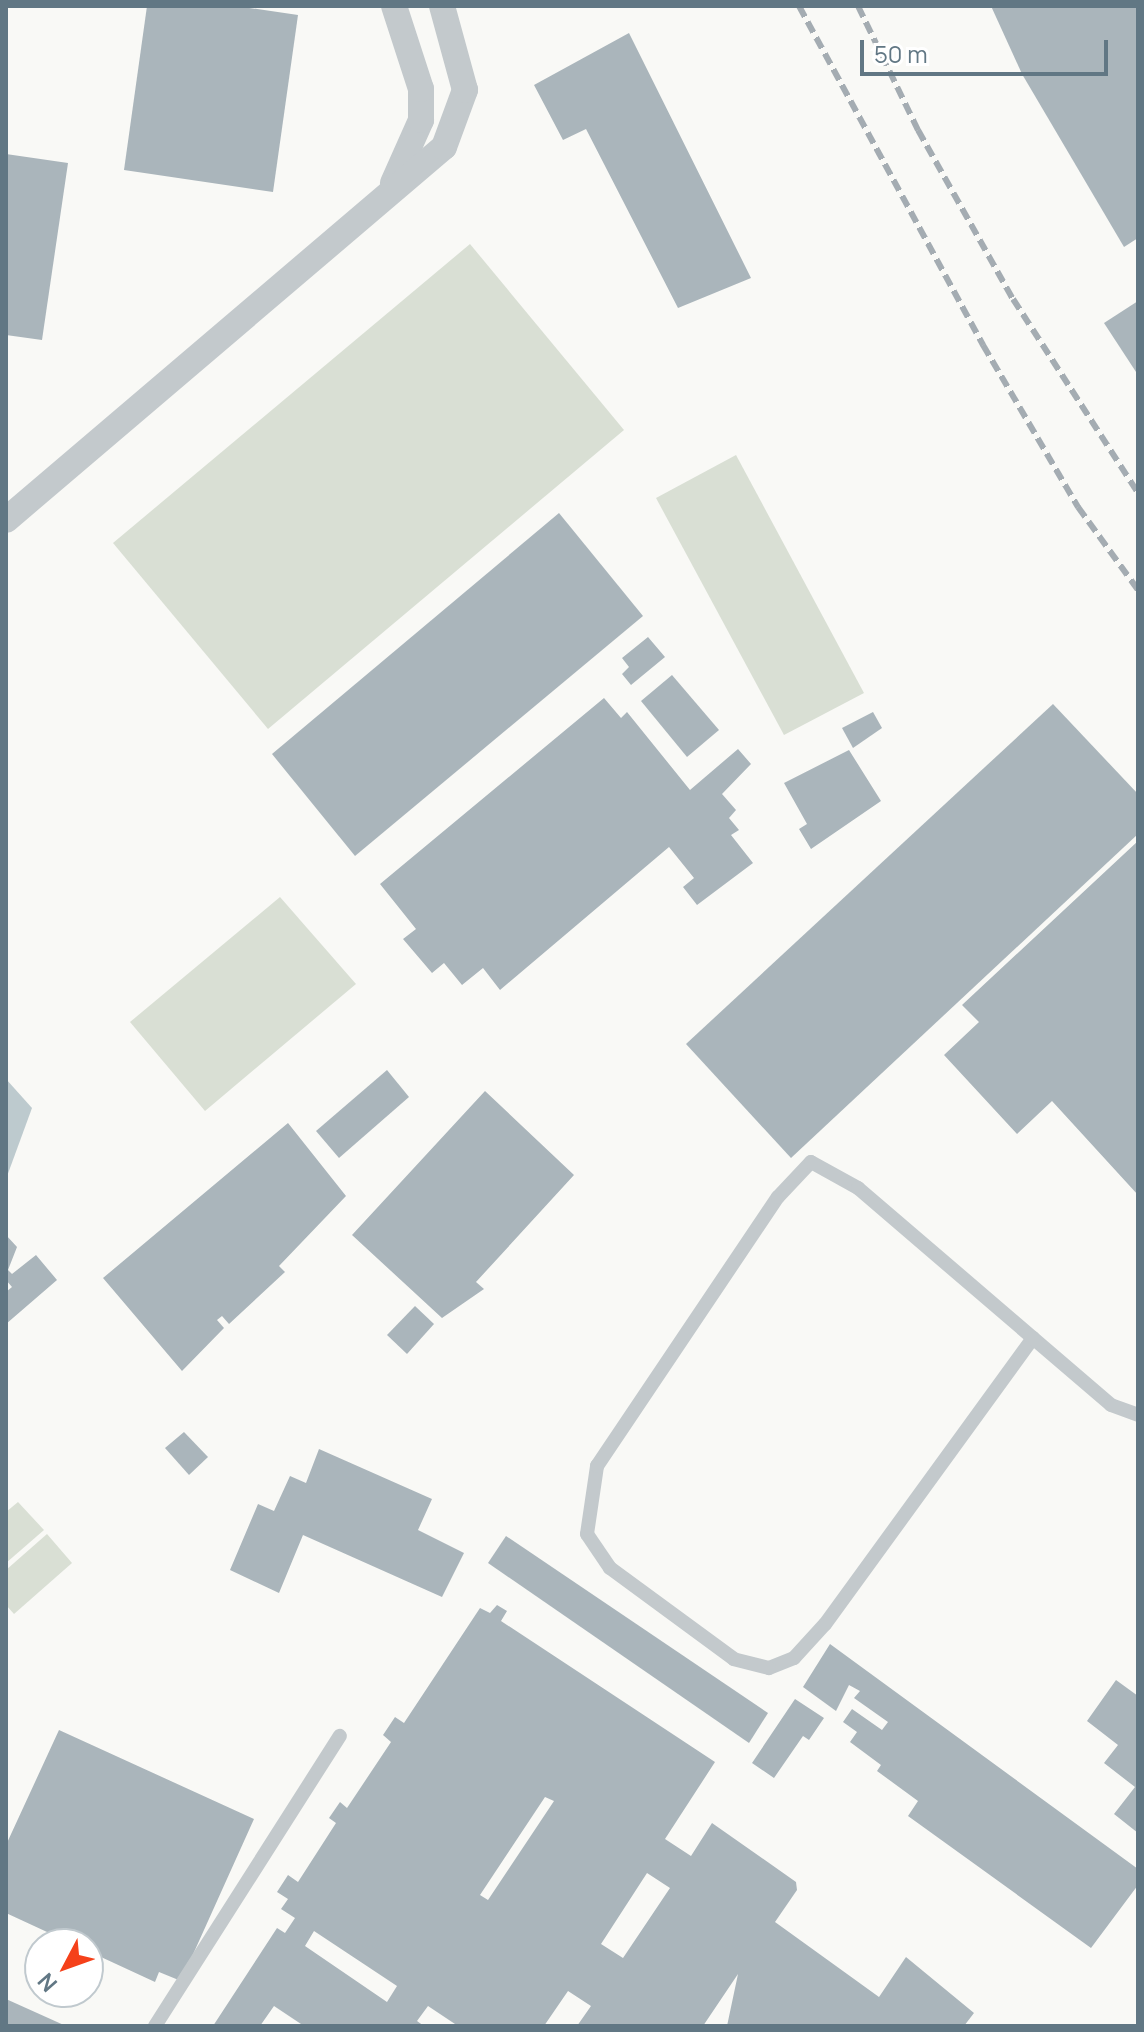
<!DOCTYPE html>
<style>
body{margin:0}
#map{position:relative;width:1144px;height:2032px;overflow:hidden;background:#f9f9f6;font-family:Manrope,sans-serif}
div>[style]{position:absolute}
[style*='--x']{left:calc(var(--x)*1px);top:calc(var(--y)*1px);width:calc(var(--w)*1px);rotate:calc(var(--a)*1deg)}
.green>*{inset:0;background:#d9dfd4}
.water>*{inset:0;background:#bdcace}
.building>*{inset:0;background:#aab5bb}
.lane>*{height:14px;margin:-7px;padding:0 7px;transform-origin:7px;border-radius:7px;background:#c3c9cc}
.street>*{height:26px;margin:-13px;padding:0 13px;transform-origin:13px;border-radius:13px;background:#c3c9cc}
.rail>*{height:6px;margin-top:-3px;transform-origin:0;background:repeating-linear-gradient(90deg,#a4acb2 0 12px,transparent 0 18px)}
span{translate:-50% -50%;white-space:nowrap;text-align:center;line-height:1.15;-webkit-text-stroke:8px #fff;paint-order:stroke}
.frame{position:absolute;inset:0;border:8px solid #617784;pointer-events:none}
.north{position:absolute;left:24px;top:1928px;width:80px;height:80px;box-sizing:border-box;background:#fff;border:2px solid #c0c9ce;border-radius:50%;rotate:229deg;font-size:22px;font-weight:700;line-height:32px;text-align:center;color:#617784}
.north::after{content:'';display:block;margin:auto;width:28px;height:36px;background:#f5411a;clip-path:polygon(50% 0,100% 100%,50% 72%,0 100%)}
.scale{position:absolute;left:860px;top:40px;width:248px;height:36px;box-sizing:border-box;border:4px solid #617784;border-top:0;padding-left:10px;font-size:24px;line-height:28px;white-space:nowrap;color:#617784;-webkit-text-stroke:6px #fff;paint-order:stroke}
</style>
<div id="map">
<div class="green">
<div style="clip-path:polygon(470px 244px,624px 430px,268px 729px,113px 543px)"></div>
<div style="clip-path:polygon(736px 455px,864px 693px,784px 735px,656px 498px)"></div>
<div style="clip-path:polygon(280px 897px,356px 984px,205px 1111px,130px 1022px)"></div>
<div style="clip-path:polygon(18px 1502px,44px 1530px,6px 1563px,6px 1512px)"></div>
<div style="clip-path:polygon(47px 1534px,72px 1563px,14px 1614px,6px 1605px,6px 1570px)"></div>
</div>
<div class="water">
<div style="clip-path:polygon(6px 1079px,32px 1108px,6px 1179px)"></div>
</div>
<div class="building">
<div style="clip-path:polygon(147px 6px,236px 6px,298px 15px,273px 192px,124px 170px)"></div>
<div style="clip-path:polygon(991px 6px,1138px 6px,1138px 238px,1124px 247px,1022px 74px)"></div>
<div style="clip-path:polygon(629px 33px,751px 278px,678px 308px,586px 129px,563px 140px,534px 85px)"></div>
<div style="clip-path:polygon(6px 154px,68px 163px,42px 340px,6px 335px)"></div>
<div style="clip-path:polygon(1138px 301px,1138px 375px,1104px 323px)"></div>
<div style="clip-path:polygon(559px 513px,643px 616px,355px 856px,272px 754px)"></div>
<div style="clip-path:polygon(648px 637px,665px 657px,631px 685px,622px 674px,629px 667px,622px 658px)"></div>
<div style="clip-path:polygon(672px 675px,719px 730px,687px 757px,641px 701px)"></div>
<div style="clip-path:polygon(604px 698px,621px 718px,627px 712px,690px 790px,738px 749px,751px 764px,722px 794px,736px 810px,729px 818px,739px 830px,731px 835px,753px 863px,697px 905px,683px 887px,694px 878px,669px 847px,500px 990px,483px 968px,462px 985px,444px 963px,432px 973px,403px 939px,416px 929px,380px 884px)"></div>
<div style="clip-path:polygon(1053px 704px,1138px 794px,1138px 834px,791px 1158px,686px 1044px)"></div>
<div style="clip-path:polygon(873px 712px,882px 728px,853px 748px,842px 728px)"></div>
<div style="clip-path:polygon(849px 750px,881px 801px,811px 849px,799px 829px,807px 824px,784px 783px)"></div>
<div style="clip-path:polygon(1138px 841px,1138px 1195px,1052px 1101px,1017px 1134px,944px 1055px,979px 1022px,962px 1005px)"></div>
<div style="clip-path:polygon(387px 1070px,409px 1097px,339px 1158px,316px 1131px)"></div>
<div style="clip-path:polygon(485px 1091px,574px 1175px,476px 1282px,484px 1289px,442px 1318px,352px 1235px)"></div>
<div style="clip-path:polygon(288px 1123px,346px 1196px,279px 1266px,285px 1272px,229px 1324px,222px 1316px,217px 1320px,224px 1328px,182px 1371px,103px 1278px)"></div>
<div style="clip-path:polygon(6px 1235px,17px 1247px,8px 1270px,12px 1274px,36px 1255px,57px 1280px,6px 1324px,6px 1292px,12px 1287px,6px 1280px)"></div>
<div style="clip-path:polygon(415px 1306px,434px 1324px,407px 1354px,387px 1335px)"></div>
<div style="clip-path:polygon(184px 1432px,208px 1457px,189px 1475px,165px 1448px)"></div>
<div style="clip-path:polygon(319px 1449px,432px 1499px,418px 1530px,464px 1553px,442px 1597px,303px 1535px,279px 1593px,230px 1570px,258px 1504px,274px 1511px,290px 1476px,306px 1483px)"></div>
<div style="clip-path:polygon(506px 1536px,768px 1713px,749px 1743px,488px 1563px)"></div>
<div style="clip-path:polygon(evenodd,497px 1605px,507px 1611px,501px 1621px,715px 1762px,665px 1839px,691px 1856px,712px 1823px,796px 1882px,797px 1890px,775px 1922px,879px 1997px,906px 1957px,974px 2013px,964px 2026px,727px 2026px,738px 1974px,703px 2026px,577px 2026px,591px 2006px,568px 1991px,544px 2026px,458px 2026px,428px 2006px,417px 2021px,424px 2026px,304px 2026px,274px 2006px,260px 2026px,213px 2026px,277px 1928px,285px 1933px,295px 1918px,281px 1909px,288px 1899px,277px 1892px,288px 1875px,298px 1882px,336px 1823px,329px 1818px,340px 1802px,347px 1808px,391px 1742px,383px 1735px,395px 1717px,404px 1723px,480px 1608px,490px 1613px,497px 1605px,545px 1797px,554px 1801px,488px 1900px,480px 1895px,545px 1797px,497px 1605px,647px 1873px,670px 1888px,623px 1958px,601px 1944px,647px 1873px,497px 1605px,314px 1931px,397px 1986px,387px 2002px,305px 1946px,314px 1931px)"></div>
<div style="clip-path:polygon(830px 1644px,1138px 1869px,1138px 1885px,1091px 1948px,908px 1816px,918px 1801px,877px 1771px,881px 1765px,850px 1742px,857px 1732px,843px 1722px,852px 1709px,882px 1730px,888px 1722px,854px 1698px,860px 1691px,849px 1685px,836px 1711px,803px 1687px)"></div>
<div style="clip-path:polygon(1116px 1680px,1138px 1696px,1138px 1833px,1114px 1814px,1135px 1787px,1104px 1763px,1118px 1745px,1087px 1721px)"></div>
<div style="clip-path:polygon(795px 1699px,824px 1718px,809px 1740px,803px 1736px,774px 1778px,752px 1763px)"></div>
<div style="clip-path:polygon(59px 1730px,254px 1819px,181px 1981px,159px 1972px,155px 1982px,88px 1951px,88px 1944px,73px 1944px,6px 1913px,6px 1845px)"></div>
<div style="clip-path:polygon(6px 1999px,66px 2026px,6px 2026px)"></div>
</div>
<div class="lane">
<div style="--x:1033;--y:1338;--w:354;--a:126"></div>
<div style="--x:825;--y:1624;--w:46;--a:132.4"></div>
<div style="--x:794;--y:1658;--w:27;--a:158"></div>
<div style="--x:769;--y:1668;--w:36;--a:-166"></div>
<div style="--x:734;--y:1659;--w:154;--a:-143.7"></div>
<div style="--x:610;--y:1568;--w:41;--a:-124.1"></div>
<div style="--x:587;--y:1534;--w:69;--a:-81.6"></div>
<div style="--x:597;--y:1466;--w:324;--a:-56.1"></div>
<div style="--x:778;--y:1197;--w:48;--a:-46.7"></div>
<div style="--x:811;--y:1162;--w:54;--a:29"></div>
<div style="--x:858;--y:1188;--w:333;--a:40.6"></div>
<div style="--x:1111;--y:1405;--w:29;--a:20"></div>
<div style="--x:155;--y:2026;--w:344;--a:-57.5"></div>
</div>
<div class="street">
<div style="--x:393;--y:183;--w:69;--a:-66"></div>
<div style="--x:421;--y:120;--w:31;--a:-90"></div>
<div style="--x:421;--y:89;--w:87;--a:-108"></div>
<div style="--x:6;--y:520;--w:575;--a:-40.42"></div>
<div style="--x:444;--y:147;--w:61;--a:-69.8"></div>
<div style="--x:465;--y:90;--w:87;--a:-105.3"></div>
</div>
<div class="rail">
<div style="--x:799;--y:6;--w:386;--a:61.5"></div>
<div style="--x:983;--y:345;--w:188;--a:59.6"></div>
<div style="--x:1078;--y:507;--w:102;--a:54.1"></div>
<div style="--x:858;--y:6;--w:138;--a:64.2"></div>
<div style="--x:918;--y:130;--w:194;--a:60.7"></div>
<div style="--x:1013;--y:299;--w:231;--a:57.2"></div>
</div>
<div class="frame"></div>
<div class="north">N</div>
<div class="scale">50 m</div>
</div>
